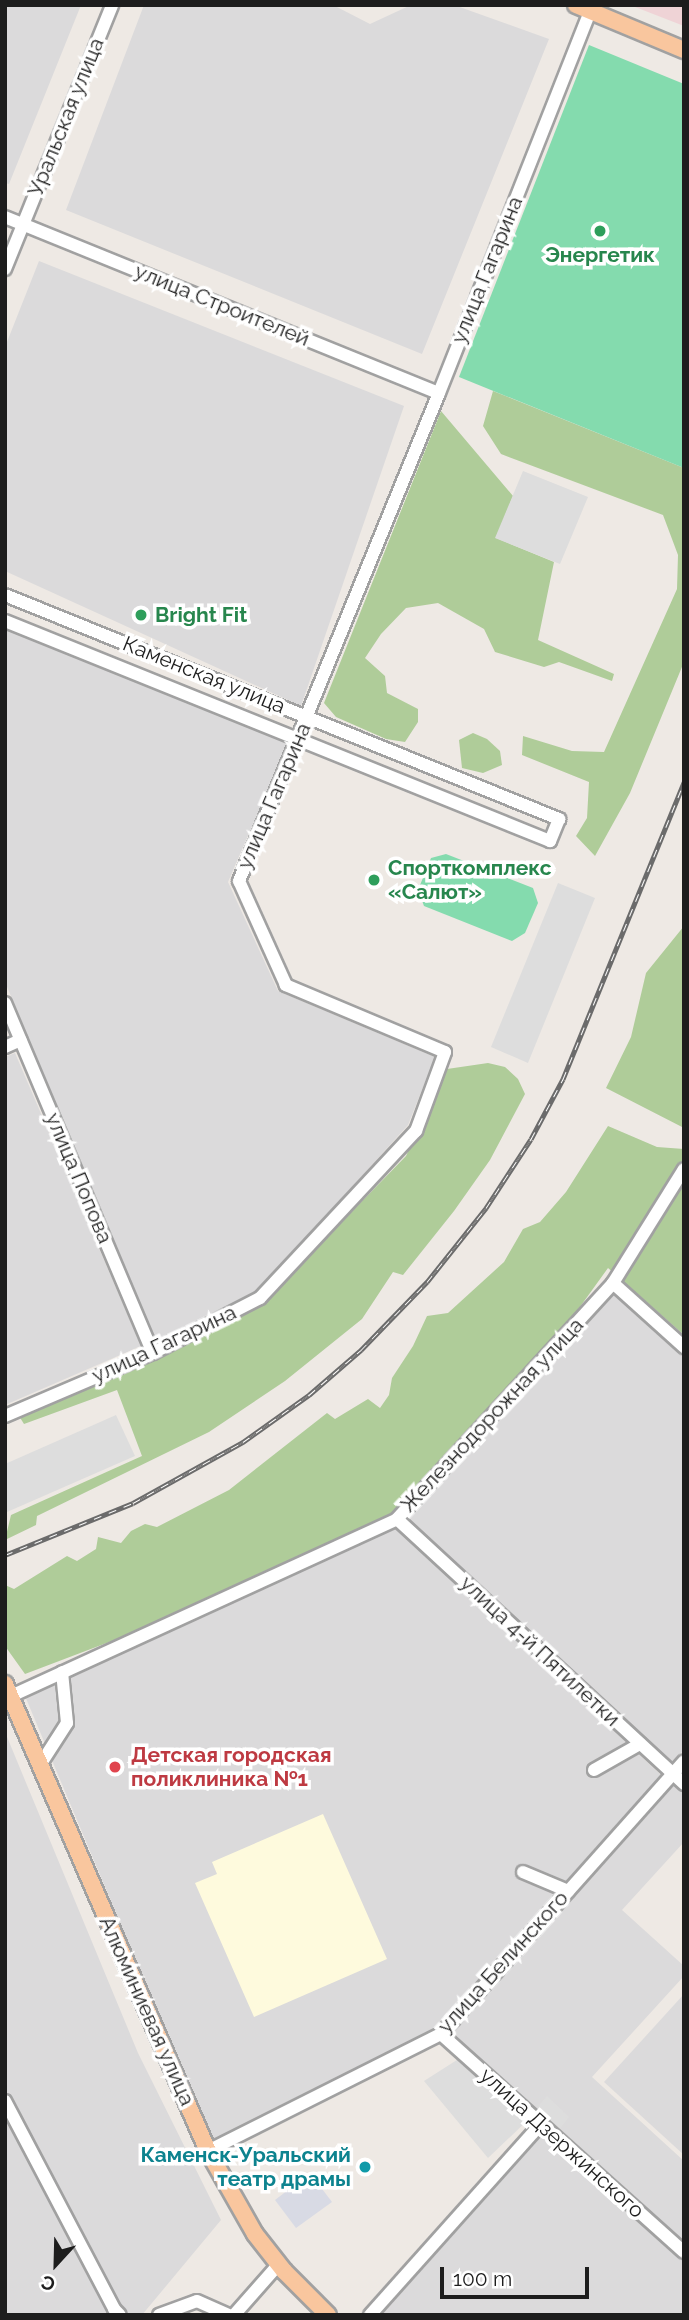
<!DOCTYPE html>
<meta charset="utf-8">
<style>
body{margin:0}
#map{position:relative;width:689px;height:2320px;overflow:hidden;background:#eee9e4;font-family:Raleway,sans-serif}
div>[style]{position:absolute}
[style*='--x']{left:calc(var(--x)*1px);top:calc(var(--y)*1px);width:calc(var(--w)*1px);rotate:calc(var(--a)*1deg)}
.residential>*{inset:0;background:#dbdadb}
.commercial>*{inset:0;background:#efd3d6}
.education>*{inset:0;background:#fefadd}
.forest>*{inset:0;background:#afcc99}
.pitch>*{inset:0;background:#84dbae}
.parking>*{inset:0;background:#ddd}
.plaza>*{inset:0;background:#d8dae4}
.roads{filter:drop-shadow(2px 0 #a1a1a1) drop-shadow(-2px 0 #a1a1a1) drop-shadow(0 2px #a1a1a1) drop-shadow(0 -2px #a1a1a1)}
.minor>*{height:12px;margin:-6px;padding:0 6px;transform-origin:6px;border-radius:6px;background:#fff}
.major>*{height:16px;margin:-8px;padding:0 8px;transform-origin:8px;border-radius:8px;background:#f9c69e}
.rail>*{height:5px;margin-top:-2.5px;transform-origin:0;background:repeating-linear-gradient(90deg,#fff 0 8px,#6b6b6b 0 16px);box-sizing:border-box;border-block:2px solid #6b6b6b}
.dots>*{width:19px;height:19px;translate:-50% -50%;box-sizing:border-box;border:4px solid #fff;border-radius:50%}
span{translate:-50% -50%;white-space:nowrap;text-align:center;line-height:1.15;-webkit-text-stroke:7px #fff;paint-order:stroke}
.street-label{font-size:21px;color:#1d1d1d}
.leisure-label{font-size:21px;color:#27864d;font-weight:700}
.left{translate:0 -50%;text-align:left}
.health-label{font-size:21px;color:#be3a42;font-weight:700}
.culture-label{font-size:21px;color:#0d838f;font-weight:700}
.right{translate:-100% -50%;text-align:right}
.frame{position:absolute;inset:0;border:7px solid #1d1d1d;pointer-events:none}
.north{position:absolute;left:21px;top:2229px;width:70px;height:70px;-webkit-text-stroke:5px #fff;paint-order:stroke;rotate:202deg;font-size:19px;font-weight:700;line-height:28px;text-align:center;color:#1d1d1d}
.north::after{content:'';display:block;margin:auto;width:24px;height:32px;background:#1d1d1d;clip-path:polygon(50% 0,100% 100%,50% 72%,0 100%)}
.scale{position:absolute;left:440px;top:2267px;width:149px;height:32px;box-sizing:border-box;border:4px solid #1d1d1d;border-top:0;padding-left:9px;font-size:21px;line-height:24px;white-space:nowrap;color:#1d1d1d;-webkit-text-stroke:5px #fff;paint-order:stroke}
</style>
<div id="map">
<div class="residential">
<div style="clip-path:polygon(5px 5px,81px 5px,9px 184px,5px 183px)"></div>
<div style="clip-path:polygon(144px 5px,333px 5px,370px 24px,411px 5px,454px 5px,549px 39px,422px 354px,66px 210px)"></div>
<div style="clip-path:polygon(39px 261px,404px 406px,301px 706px,5px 571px,5px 347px)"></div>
<div style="clip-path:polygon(5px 628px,289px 741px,228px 882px,278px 991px,435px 1057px,408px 1125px,255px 1294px,156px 1341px,5px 982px)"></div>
<div style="clip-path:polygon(15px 1053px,141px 1346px,5px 1405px,5px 1057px)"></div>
<div style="clip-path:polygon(614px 1293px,684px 1356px,684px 1750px,671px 1763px,406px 1519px)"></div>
<div style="clip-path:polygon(396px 1527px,661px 1775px,432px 2031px,212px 2142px,25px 1696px)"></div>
<div style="clip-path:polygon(5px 1732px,138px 2053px,221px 2220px,142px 2315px,5px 2315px)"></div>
<div style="clip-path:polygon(672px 1782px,684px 1794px,684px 1842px,622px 1910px,684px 1966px,684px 1976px,592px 2077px,684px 2161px,684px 2244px,450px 2034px)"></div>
<div style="clip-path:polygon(684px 1994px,684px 2155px,604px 2082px)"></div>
<div style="clip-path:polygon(541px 2130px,684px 2259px,684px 2315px,380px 2315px)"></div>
</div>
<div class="commercial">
<div style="clip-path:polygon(630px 5px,684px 5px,684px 26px)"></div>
</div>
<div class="education">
<div style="clip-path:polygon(323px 1814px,387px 1959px,254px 2017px,195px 1883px,217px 1874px,212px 1862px)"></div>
</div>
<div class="forest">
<div style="clip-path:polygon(493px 391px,684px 468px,684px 662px,630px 793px,595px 856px,576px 836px,587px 818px,589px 782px,522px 755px,523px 736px,572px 751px,604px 752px,677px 589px,678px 555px,663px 515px,501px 454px,483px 426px)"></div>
<div style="clip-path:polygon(441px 411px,513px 496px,496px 538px,554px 562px,538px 640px,614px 674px,612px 681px,559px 662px,544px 667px,495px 652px,484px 629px,438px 603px,406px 608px,381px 634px,365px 658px,385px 676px,387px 693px,418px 709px,418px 722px,405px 742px,386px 739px,336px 717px,324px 703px)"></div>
<div style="clip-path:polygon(473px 733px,487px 739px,500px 751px,502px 765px,483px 773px,462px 768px,459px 740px)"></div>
<div style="clip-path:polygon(684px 926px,684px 1128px,606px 1088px,631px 1037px,646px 973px)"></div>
<div style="clip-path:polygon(488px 1063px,505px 1067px,518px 1079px,525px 1094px,490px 1160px,454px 1211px,403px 1275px,393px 1272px,362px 1319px,285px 1381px,209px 1432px,37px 1516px,36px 1525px,5px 1540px,11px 1515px,142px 1456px,117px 1390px,24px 1424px,19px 1416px,206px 1335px,267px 1299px,406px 1156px,447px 1069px)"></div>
<div style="clip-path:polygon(608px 1126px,657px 1147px,684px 1149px,684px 1335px,608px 1268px,577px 1311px,392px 1514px,125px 1636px,25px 1674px,5px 1646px,5px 1585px,14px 1589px,67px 1556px,77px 1561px,96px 1549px,98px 1537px,121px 1543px,131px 1531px,145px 1524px,157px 1527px,229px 1490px,327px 1413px,335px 1419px,368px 1399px,380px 1408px,389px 1395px,392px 1378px,413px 1346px,427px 1316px,448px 1313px,504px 1262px,523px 1229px,540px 1222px,566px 1192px)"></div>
</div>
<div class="pitch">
<div style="clip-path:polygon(589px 45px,684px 84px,684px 468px,459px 377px)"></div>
<div style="clip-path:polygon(446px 854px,533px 888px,538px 903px,525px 933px,512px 941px,424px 906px,418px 890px,431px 858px)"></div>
</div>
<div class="parking">
<div style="clip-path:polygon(523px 471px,588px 497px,560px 564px,495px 538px)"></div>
<div style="clip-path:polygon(558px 883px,595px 898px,528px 1063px,491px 1047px)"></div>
<div style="clip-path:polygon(116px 1415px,135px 1456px,7px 1512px,5px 1464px)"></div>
<div style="clip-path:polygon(460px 2058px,528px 2120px,488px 2158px,424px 2081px)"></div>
<div style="clip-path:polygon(547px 2096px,569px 2117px,554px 2136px,531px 2115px)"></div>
</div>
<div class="plaza">
<div style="clip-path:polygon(310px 2173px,332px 2202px,296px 2228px,275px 2200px)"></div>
</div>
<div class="roads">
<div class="minor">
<div style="--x:5;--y:217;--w:468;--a:22.1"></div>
<div style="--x:5;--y:269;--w:285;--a:-67.9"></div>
<div style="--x:5;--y:595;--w:598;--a:22.02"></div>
<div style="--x:559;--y:819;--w:24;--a:112"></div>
<div style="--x:550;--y:841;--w:588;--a:-158.02"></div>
<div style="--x:5;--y:1003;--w:380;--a:67.1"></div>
<div style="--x:5;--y:1047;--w:17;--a:-24"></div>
<div style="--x:613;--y:1283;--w:96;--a:42"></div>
<div style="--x:5;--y:1416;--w:161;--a:-23.1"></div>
<div style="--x:153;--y:1353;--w:120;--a:-27.2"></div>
<div style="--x:260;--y:1298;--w:229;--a:-47"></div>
<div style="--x:416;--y:1131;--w:84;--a:-69.8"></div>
<div style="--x:445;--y:1052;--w:173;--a:-157.2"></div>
<div style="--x:286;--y:985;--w:114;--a:-114.3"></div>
<div style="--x:239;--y:881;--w:527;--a:-67.71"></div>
<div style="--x:439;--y:393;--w:411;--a:-68.4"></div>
<div style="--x:397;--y:1519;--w:391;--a:42.7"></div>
<div style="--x:11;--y:1696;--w:425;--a:-24.6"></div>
<div style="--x:397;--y:1519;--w:320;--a:-47.5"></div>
<div style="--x:613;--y:1283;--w:134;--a:-58.1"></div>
<div style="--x:40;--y:1765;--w:50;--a:-57.3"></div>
<div style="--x:67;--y:1723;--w:51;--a:-95.6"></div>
<div style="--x:594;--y:1770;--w:53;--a:-29.5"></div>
<div style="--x:523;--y:1872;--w:49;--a:22.9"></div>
<div style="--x:441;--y:2034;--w:326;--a:41.9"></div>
<div style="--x:5;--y:2101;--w:235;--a:62.3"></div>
<div style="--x:114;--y:2309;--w:8;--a:45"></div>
<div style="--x:208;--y:2151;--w:261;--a:-26.7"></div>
<div style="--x:441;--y:2034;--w:365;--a:-48.3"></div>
<div style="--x:159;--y:2315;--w:40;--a:-20.2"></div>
<div style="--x:197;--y:2301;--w:34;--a:24"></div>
<div style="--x:234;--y:2315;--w:68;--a:-48.6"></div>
<div style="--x:370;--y:2315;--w:256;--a:-48.2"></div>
</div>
<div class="major">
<div style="--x:576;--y:5;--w:117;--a:22.6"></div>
<div style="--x:5;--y:1684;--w:509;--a:66.51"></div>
<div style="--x:208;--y:2151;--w:95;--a:60.5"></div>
<div style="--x:255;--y:2234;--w:47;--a:51.9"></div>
<div style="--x:284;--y:2271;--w:62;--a:45"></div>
</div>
</div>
<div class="rail">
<div style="--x:5;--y:1555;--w:138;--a:-22.1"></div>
<div style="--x:133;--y:1503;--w:126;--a:-29"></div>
<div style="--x:243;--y:1442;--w:81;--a:-35.5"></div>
<div style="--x:309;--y:1395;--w:69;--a:-40.9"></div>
<div style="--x:361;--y:1350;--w:95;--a:-45.9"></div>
<div style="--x:427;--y:1282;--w:95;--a:-51.4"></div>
<div style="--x:486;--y:1208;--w:82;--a:-56.9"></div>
<div style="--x:531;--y:1139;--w:68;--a:-61.9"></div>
<div style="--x:563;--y:1079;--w:321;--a:-67.8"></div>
</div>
<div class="dots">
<div style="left:600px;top:231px;background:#2e9e5b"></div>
<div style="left:141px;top:615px;background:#2e9e5b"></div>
<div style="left:374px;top:880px;background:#2e9e5b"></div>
<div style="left:115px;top:1767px;background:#e0444e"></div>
<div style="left:365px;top:2167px;background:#0f9aa8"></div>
</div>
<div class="street-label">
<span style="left:66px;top:117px;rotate:-68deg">Уральская улица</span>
<span style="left:487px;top:270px;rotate:-68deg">улица Гагарина</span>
<span style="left:222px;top:305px;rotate:22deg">улица Строителей</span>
<span style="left:204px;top:675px;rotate:22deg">Каменская улица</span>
<span style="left:274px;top:796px;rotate:-67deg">улица Гагарина</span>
<span style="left:79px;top:1178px;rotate:67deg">улица Попова</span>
<span style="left:164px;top:1344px;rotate:-25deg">улица Гагарина</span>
<span style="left:492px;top:1415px;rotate:-47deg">Железнодорожная улица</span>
<span style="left:540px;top:1651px;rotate:43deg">улица 4-й Пятилетки</span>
<span style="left:503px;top:1962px;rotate:-48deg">улица Белинского</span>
<span style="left:147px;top:2011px;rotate:66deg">Алюминиевая улица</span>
<span style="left:562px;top:2143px;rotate:42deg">улица Дзержинского</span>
</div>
<div class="leisure-label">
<span style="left:600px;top:255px">Энергетик</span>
<span class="left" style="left:155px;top:615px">Bright Fit</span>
<span class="left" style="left:388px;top:880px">Спорткомплекс<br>«Салют»</span>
</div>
<div class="health-label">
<span class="left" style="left:131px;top:1767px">Детская городская<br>поликлиника №1</span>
</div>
<div class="culture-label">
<span class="right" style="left:351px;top:2167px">Каменск-Уральский<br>театр драмы</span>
</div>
<div class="frame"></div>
<div class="north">С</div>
<div class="scale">100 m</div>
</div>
